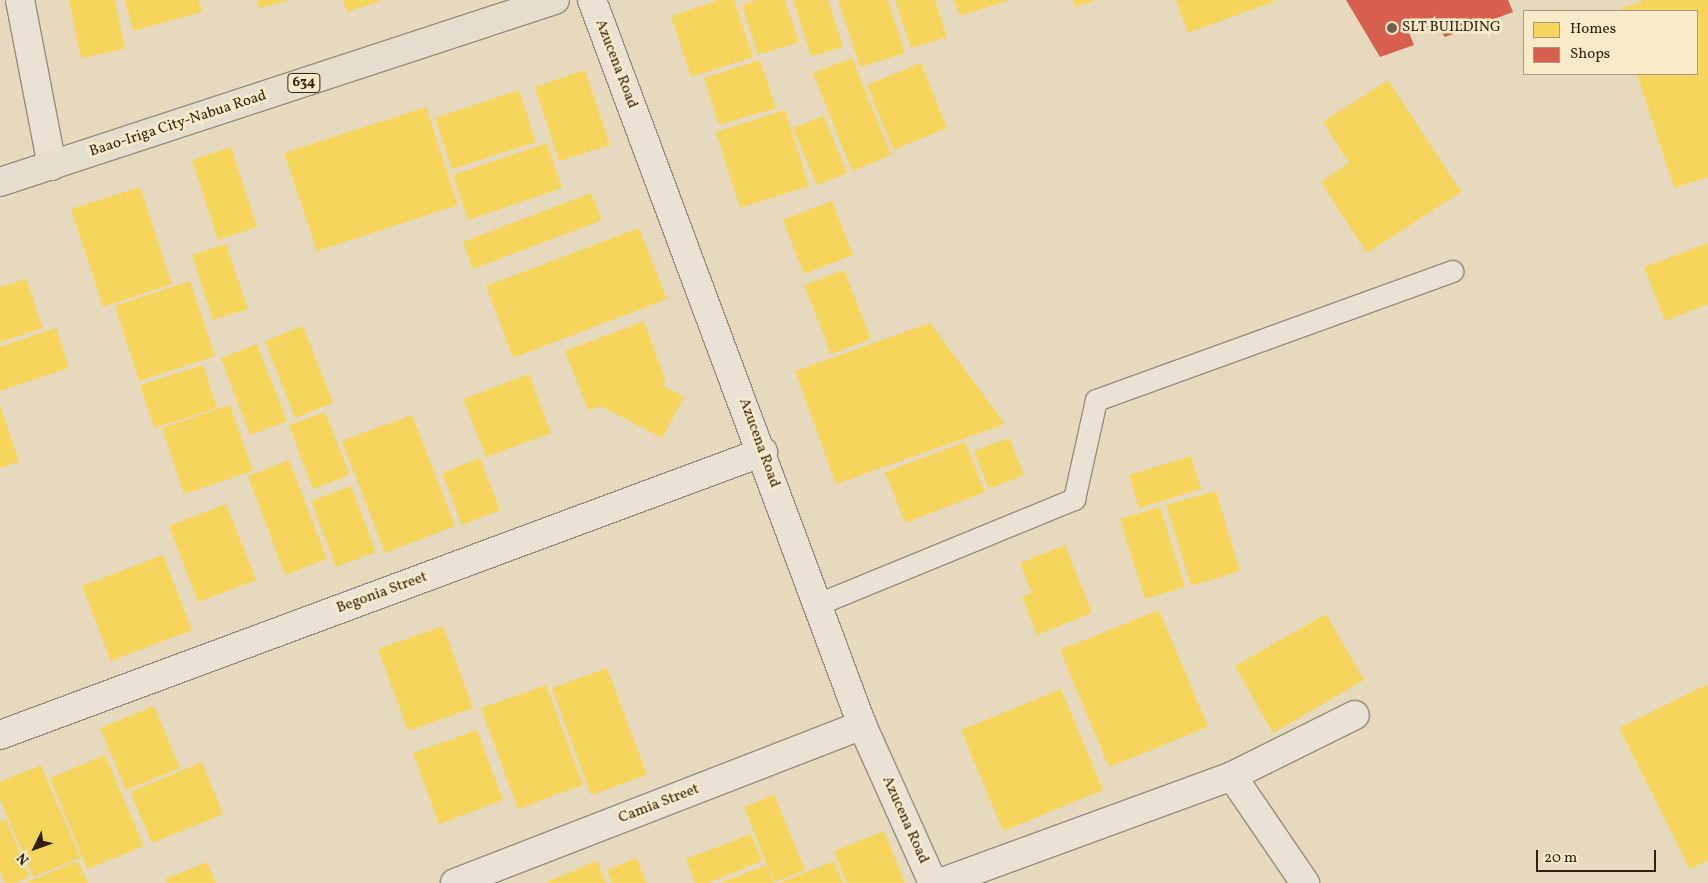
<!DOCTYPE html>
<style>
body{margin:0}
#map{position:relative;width:1708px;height:883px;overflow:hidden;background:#e6d9be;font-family:Vollkorn,serif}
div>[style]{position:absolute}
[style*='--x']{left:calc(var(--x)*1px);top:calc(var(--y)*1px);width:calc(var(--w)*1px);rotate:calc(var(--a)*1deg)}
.homes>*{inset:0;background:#f6d55c}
.shops>*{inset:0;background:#d6604d}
.roads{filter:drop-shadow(1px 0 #968d7c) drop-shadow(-1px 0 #968d7c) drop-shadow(0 1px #968d7c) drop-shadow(0 -1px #968d7c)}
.lane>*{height:21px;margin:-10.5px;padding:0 10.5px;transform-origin:10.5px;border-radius:10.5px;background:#e9e2d5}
.street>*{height:28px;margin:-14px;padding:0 14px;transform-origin:14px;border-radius:14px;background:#e9e2d5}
.primary>*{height:28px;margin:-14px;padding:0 14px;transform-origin:14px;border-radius:14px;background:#e5decf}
.dots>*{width:14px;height:14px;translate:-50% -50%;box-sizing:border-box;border:2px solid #f9eaca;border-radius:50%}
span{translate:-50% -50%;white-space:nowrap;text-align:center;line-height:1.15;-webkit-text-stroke:5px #f9eaca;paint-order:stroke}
.shield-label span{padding:1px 4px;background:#f9eaca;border:1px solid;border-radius:4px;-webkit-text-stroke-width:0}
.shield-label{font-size:14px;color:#33200f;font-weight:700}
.poi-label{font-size:15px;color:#33200f}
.left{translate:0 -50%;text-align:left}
.street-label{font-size:15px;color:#33200f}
.legend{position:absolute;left:1523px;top:10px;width:175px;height:65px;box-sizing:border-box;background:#f9eaca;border:1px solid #aa997f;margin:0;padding:6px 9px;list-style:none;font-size:15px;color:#33200f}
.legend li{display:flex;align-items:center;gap:10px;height:25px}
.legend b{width:25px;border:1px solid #aa997f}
.north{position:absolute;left:10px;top:823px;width:50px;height:50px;-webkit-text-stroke:4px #f9eaca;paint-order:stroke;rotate:228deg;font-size:14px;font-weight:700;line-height:20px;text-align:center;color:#33200f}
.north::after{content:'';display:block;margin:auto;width:18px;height:22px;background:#33200f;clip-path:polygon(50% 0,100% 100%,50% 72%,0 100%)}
.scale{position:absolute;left:1536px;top:850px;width:120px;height:22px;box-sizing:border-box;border:2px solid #33200f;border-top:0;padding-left:6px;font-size:15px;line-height:18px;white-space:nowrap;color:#33200f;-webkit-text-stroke:4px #f9eaca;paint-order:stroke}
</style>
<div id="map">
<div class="homes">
<div style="clip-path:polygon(69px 0,115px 0,125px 49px,81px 58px)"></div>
<div style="clip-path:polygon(125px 0,199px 0,202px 12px,133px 31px)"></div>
<div style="clip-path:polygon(257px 0,288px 0,288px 1px,259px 8px)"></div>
<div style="clip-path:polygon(343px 0,383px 0,347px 12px)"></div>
<div style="clip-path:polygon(719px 0,734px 0,753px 57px,691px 77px,671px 16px)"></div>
<div style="clip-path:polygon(757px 0,785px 0,799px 42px,758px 55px,742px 5px)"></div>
<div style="clip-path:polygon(793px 0,828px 0,843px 47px,811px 56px)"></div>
<div style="clip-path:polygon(838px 0,888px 0,905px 53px,860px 67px)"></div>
<div style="clip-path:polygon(895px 0,935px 0,947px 37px,911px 48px)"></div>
<div style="clip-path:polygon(954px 0,1010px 0,960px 16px)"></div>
<div style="clip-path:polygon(1073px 0,1097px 0,1075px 7px)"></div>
<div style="clip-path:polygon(1176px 0,1278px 0,1188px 33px)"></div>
<div style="clip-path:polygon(1645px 0,1708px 0,1708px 177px,1674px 188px,1637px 74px,1697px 74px,1697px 11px,1616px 11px)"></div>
<div style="clip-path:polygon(852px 58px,891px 155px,852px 171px,813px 73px)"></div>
<div style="clip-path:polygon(760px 60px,776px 108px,719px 125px,704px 78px)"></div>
<div style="clip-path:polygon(921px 63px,947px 128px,893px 150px,867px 85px)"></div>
<div style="clip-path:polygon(585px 70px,610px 145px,559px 161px,535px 87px)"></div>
<div style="clip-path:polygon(1388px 80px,1461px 192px,1367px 253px,1321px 182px,1349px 163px,1323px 122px)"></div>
<div style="clip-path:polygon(519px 90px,536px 142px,452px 169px,435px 118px)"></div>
<div style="clip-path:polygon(426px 107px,458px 205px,317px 251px,284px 153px)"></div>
<div style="clip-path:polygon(785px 110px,809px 186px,740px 208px,716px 132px)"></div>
<div style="clip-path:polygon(824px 116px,847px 173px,817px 185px,793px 128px)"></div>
<div style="clip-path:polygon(547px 143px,562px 188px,468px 220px,453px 175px)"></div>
<div style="clip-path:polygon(231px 147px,257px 227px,218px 240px,192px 160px)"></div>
<div style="clip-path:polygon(140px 187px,172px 284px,103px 307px,71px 209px)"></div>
<div style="clip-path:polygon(591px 193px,602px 220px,473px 269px,463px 242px)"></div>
<div style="clip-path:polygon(832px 201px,853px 255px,804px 274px,783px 220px)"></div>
<div style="clip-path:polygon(639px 228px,667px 299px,513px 358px,486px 286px)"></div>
<div style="clip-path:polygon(1708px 243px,1708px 304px,1665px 321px,1644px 267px)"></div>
<div style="clip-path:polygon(226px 244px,248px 309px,213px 320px,192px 255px)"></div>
<div style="clip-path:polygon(844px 270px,871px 339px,831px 354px,804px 285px)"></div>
<div style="clip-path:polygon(26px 279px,43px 328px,0 342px,0 287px)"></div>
<div style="clip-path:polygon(190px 281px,215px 356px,139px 381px,115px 306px)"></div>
<div style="clip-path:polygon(644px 321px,666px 382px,660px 384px,684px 397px,662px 438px,601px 406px,588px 410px,565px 351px)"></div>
<div style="clip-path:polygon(930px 323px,1005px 424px,836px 484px,795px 371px)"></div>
<div style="clip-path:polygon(303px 326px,333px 403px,295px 418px,265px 341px)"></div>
<div style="clip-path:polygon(56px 328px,69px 368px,0 391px,0 347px)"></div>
<div style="clip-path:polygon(257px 344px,287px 421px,250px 435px,221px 358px)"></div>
<div style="clip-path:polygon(203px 365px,217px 408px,154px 428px,140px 385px)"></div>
<div style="clip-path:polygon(529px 374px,551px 433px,486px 457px,463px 399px)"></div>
<div style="clip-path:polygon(0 405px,19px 462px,0 468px)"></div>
<div style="clip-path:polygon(230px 405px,253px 471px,184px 494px,162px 428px)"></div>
<div style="clip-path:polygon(325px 412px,350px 475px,313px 489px,289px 425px)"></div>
<div style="clip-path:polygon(412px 415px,455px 526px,385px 553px,342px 441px)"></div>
<div style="clip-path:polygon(1009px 438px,1024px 475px,989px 489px,974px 451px)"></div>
<div style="clip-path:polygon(965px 442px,985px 492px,905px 523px,885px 472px)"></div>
<div style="clip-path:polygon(1191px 456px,1201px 489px,1139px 508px,1129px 475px)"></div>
<div style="clip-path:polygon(480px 458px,500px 510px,462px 525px,442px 473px)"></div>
<div style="clip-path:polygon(289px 460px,327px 559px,285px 575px,248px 476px)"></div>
<div style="clip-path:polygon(351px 486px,376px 552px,336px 567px,311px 501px)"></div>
<div style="clip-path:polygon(1216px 491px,1240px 571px,1191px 586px,1166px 505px)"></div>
<div style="clip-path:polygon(226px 504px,256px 580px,198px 602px,169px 526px)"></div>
<div style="clip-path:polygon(1160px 507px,1185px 587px,1145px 599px,1120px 519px)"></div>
<div style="clip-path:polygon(1065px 545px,1092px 613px,1037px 635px,1022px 597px,1032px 593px,1020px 563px)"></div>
<div style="clip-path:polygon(163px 555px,192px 630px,111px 661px,82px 586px)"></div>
<div style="clip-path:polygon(1159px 610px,1208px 727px,1109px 767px,1060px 650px)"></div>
<div style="clip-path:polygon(1326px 614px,1364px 680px,1273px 733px,1235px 666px)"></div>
<div style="clip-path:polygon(443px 626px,473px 708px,408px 731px,378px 649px)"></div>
<div style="clip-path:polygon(607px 668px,647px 775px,591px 795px,552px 688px)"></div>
<div style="clip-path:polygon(1708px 684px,1708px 860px,1690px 869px,1619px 728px)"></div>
<div style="clip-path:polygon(546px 685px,583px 785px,518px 809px,481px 708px)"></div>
<div style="clip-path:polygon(1061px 689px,1103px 790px,1003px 831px,961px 730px)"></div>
<div style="clip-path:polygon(154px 706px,180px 768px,126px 790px,100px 728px)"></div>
<div style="clip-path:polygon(477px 730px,503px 800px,439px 824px,413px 753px)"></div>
<div style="clip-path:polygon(105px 755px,144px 846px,87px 869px,50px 778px)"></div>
<div style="clip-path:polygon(202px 762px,223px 814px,152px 843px,130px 792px)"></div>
<div style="clip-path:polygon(41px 765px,80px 858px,33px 877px,0 799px,0 782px)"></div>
<div style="clip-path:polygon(774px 795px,805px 870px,774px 882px,744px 807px)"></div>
<div style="clip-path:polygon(6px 819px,29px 877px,15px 883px,5px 883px,0 872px,0 822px)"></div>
<div style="clip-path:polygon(884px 831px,905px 883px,847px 883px,834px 851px)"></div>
<div style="clip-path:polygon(751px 834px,762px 861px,708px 883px,695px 883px,686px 859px)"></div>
<div style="clip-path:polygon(637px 858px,646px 883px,612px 883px,607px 870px)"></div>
<div style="clip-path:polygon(78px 861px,88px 883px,25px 883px)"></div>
<div style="clip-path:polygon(597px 861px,606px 883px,547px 883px,547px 882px)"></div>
<div style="clip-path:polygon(834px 861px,843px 883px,780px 883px)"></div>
<div style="clip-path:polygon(207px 862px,216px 883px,167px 883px,165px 879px)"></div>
<div style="clip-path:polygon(766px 865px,773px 883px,721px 883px)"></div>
</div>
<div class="shops">
<div style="clip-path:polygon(1346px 0,1508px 0,1513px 12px,1445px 37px,1436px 25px,1408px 30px,1414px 45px,1380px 57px)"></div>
</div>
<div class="roads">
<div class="lane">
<div style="--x:818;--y:604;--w:277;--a:-22.3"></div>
<div style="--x:1074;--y:499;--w:101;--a:-77.5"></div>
<div style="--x:1096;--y:400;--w:379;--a:-19.9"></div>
</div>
<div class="street">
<div style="--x:20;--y:0;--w:169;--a:79.1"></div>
<div style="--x:592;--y:0;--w:774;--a:69.57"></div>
<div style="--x:862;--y:725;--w:173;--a:65.8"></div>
<div style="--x:0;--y:735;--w:814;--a:-20.35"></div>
<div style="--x:1232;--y:776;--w:130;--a:55.7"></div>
<div style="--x:455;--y:883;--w:437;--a:-21.2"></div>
<div style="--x:940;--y:883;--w:311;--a:-20.1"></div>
<div style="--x:1232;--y:776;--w:137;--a:-26.4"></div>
</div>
<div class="primary">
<div style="--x:0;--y:182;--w:584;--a:-18.16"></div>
</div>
</div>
<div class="dots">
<div style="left:1392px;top:28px;background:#72614c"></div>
</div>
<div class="shield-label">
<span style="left:304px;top:83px">634</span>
</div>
<div class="poi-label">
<span class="left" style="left:1402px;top:28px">SLT BUILDING</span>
</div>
<div class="street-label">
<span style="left:616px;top:64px;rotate:69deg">Azucena Road</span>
<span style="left:178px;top:124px;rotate:-18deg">Baao-Iriga City-Nabua Road</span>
<span style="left:759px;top:443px;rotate:70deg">Azucena Road</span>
<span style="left:382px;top:593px;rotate:-20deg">Begonia Street</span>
<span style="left:659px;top:804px;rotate:-21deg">Camia Street</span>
<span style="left:905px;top:820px;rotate:66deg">Azucena Road</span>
</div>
<ul class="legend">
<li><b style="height:14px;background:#f6d55c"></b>Homes</li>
<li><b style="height:14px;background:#d6604d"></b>Shops</li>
</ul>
<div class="north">N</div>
<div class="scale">20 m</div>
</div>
